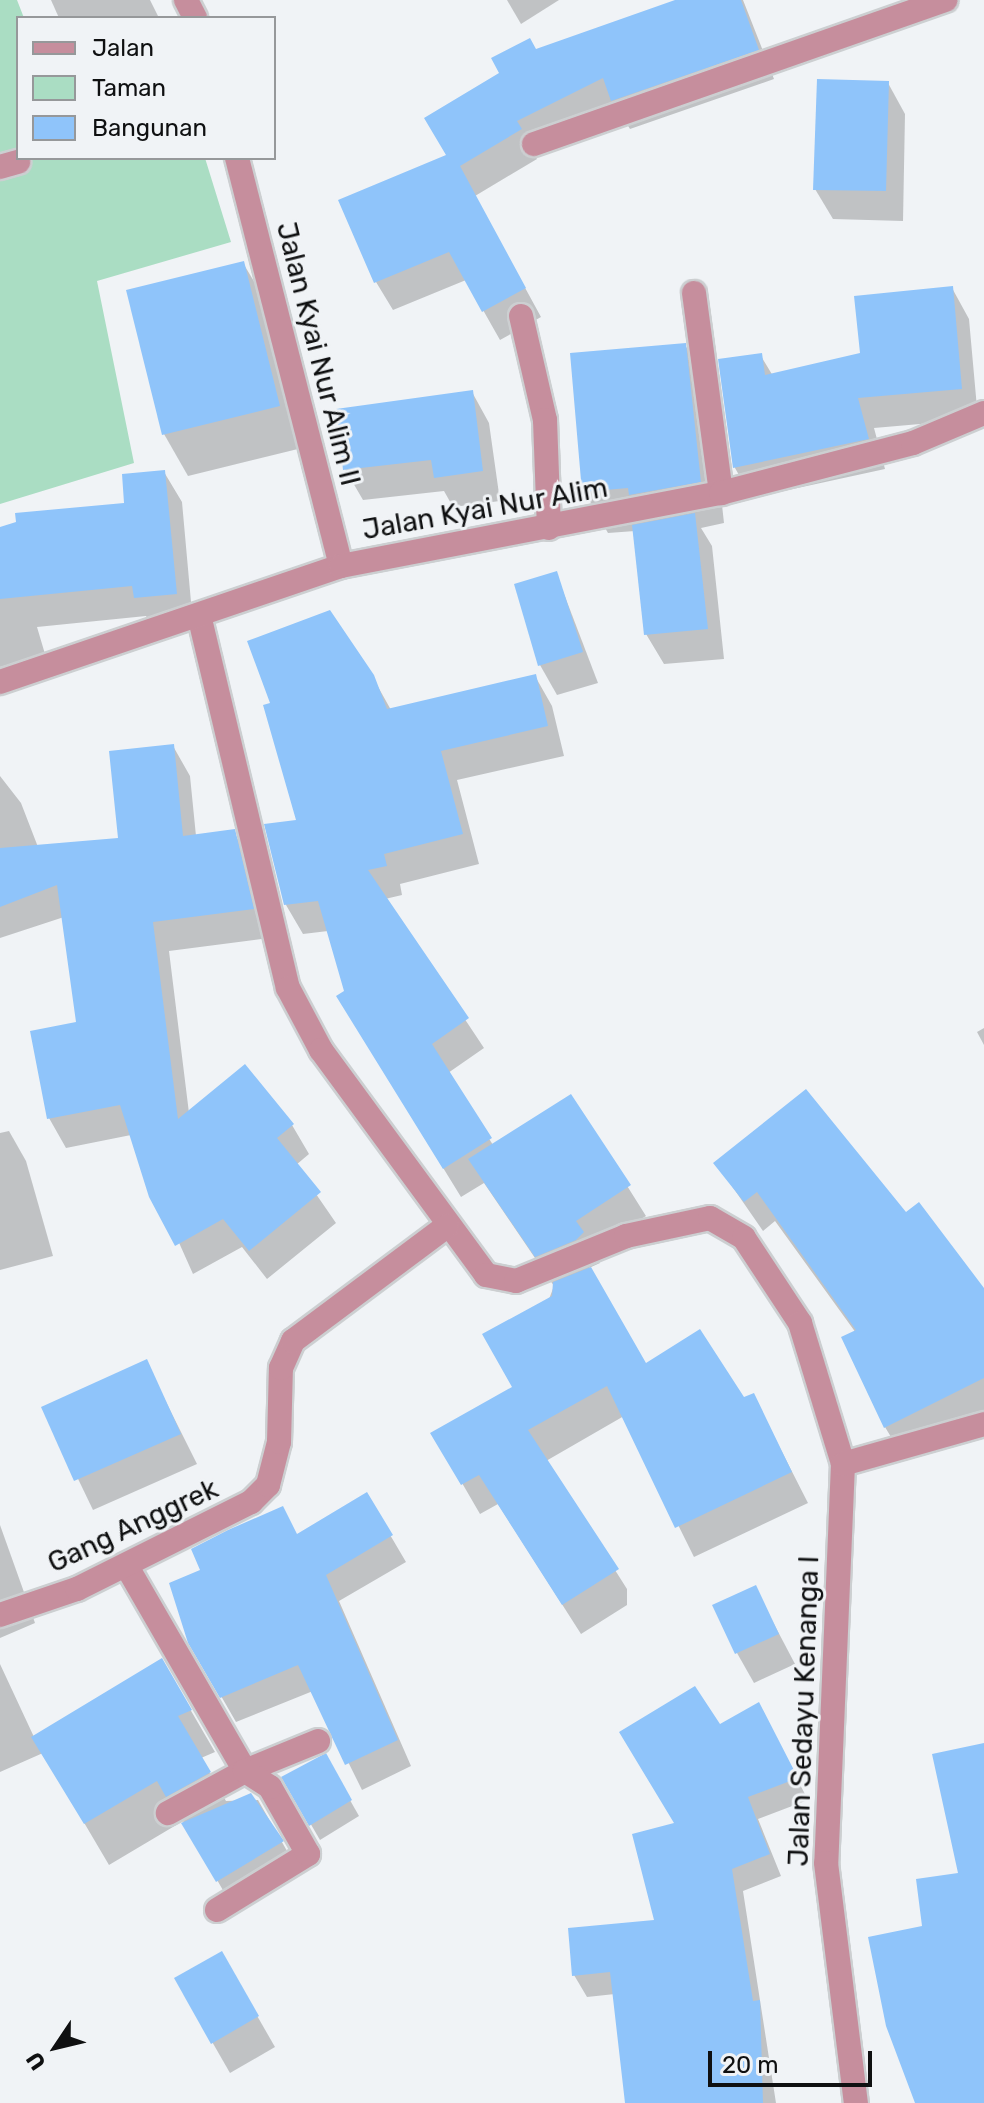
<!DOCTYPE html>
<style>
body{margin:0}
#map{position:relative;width:984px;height:2103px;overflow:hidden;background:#f0f3f6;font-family:Rubik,sans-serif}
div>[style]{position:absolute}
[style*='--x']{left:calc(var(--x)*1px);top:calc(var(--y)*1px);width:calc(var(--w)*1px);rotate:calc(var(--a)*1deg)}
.green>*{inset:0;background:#aaddc3}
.shadow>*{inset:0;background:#0003}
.building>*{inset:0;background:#8fc4fa}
.roads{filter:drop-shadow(2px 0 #cccfd1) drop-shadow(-2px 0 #cccfd1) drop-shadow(0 2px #cccfd1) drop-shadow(0 -2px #cccfd1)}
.street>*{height:24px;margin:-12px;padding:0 12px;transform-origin:12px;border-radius:12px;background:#c68e9d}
span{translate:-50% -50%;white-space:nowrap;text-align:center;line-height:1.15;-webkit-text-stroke:6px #f0f3f6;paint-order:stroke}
.street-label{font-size:28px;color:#0f1011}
.legend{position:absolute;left:16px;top:16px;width:260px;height:144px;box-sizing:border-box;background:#f0f3f6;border:2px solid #96989a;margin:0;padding:10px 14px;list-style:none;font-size:24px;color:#0f1011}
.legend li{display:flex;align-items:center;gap:16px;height:40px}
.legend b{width:40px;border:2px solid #96989a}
.north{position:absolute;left:16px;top:2007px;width:80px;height:80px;-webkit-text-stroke:6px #f0f3f6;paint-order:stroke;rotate:235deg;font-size:22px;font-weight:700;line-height:32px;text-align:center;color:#0f1011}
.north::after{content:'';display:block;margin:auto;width:28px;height:36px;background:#0f1011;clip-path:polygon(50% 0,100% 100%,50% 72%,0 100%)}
.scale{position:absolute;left:708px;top:2051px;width:164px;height:36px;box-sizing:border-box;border:4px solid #0f1011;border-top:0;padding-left:10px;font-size:24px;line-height:28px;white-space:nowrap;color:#0f1011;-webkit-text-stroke:6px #f0f3f6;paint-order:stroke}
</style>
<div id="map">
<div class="green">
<div style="clip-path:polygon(0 0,17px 0,24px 18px,18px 18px,18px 158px,205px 158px,231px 242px,97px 281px,134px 463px,0 504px)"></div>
</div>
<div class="shadow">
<div style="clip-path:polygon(51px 0,150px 0,159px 18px,59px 18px)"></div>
<div style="clip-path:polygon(507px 0,559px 0,521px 24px)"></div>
<div style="clip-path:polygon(681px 0,743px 0,774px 79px,630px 129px,617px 108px,532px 150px,537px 159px,475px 196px,541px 317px,500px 340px,466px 280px,393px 310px,376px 282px,448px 156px)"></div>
<div style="clip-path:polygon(888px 83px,905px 114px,903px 221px,833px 219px,815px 189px)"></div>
<div style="clip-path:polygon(243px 263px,268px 305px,302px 448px,188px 476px,164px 434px)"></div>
<div style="clip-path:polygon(952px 288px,969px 319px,978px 419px,874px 428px,885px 469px,752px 498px,735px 468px,720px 361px,761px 356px,773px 376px,862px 354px)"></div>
<div style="clip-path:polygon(685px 345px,709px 387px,724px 523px,701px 528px,712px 546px,724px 659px,664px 664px,646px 634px,635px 531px,608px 533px,584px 491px)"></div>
<div style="clip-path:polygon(472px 392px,489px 423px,500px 501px,453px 507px,444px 491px,363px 500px,345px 469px)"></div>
<div style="clip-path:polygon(164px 472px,182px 502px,193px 624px,153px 628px,146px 616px,37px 627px,45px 654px,0 667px,0 529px,127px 505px)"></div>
<div style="clip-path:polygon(556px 573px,598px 683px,557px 695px,540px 665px)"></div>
<div style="clip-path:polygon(372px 676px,391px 710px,535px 676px,552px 706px,564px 756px,457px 780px,479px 864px,400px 884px,402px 895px,385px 899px,484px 1048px,448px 1073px,493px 1145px,575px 1103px,646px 1216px,593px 1251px,600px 1263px,589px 1268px,645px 1366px,743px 1400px,753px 1395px,808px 1503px,694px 1557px,624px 1416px,546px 1461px,627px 1589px,627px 1605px,581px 1634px,498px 1504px,480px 1514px,433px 1433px,515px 1388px,554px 1286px,484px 1183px,461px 1197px,356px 1026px,328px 931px,303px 934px,286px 905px,299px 822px)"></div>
<div style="clip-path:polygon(173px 746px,190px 776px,196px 836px,233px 831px,250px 860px,269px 938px,169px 951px,189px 1113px,292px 1125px,309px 1154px,296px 1165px,336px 1223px,267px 1279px,242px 1247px,193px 1274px,131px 1135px,66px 1148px,49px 1118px,79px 1023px,64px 917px,0 938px,0 776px,21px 803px,38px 847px,121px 840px)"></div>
<div style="clip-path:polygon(984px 1028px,984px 1045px,977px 1032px)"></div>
<div style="clip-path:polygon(9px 1131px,26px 1161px,53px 1256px,0 1270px,0 1133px)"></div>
<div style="clip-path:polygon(716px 1163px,906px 1214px,984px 1291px,984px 1418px,903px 1457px,885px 1427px,856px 1333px,775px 1221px,763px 1231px)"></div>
<div style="clip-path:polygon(146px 1362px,197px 1464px,93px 1510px,44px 1408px)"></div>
<div style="clip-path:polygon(366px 1494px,406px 1562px,339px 1601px,411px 1766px,362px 1790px,313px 1691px,236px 1722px,190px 1642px,298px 1536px)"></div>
<div style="clip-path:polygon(0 1525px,35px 1623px,0 1638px)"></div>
<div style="clip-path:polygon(755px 1588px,795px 1664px,754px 1683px,737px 1653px)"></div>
<div style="clip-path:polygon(162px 1661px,215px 1752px,201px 1758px,226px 1801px,258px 1800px,299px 1872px,235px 1911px,183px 1821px,109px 1865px,43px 1753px,0 1772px,0 1664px,34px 1737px)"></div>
<div style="clip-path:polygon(719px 1726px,770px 1726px,808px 1800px,758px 1819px,781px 1876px,743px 1891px,776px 2103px,627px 2103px,615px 1994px,587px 1997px,574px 1975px,657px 1921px,677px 1824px)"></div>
<div style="clip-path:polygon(325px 1756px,359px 1816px,320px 1840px,284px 1778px)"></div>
<div style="clip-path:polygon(221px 1953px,275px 2047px,230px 2073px,176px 1979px)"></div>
</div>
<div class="building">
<div style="clip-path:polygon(675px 0,741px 0,759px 50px,611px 101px,603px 78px,517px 121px,522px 129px,460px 166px,526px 288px,482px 312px,449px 252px,374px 283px,338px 200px,446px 155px,424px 118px,499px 73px,491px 58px,530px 38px,536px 49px)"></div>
<div style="clip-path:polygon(817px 79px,889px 81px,886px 191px,813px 190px)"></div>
<div style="clip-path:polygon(244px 261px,280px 406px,162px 435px,126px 290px)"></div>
<div style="clip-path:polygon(953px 286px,962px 389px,858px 398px,869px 439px,733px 468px,718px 359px,762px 353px,765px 375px,860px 353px,854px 296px)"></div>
<div style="clip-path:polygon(686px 343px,701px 482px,629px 495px,628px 488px,582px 492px,570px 353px)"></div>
<div style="clip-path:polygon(473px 390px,483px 471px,434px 478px,431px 460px,343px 470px,336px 409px)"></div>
<div style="clip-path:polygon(165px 470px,177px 594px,134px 598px,132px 586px,0 599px,0 527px,16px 522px,15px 513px,124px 503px,122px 474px)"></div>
<div style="clip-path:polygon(695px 513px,708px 629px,644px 635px,632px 525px)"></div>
<div style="clip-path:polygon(557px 571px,583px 652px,538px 666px,514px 584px)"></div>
<div style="clip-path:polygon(330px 610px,374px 675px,387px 709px,536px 674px,548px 726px,441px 751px,463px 834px,384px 854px,387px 866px,368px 870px,469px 1018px,432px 1044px,492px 1138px,443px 1169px,336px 996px,344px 991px,318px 901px,284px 905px,264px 824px,296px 820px,263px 705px,270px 703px,247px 641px)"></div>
<div style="clip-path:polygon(174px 744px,183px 836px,235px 829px,254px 909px,153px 922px,178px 1119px,245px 1064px,294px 1124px,277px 1138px,321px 1192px,249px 1251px,223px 1219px,175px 1246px,149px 1197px,120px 1105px,47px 1119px,30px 1031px,76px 1022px,57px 885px,0 907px,0 848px,118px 838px,109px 751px)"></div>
<div style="clip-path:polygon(806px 1089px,906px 1212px,919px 1202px,984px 1288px,984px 1378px,884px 1428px,841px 1337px,856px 1330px,757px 1192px,744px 1202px,713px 1163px)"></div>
<div style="clip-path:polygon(571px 1094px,631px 1185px,576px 1221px,584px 1232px,576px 1240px,535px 1257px,468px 1159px)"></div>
<div style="clip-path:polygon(591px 1267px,646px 1363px,700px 1329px,744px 1397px,754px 1393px,792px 1472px,675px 1528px,607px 1386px,528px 1430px,619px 1569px,562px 1605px,479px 1475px,461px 1485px,430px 1433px,512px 1387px,482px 1334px,552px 1296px,553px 1282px)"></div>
<div style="clip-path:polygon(147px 1359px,181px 1434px,74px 1481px,41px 1407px)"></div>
<div style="clip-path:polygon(367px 1492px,393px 1535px,326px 1575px,398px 1740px,345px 1765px,298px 1665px,220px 1698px,188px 1643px,169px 1583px,200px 1570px,191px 1549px,228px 1530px,283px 1506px,297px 1534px)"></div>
<div style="clip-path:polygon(756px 1585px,779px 1634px,735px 1654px,712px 1605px)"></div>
<div style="clip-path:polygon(162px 1658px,192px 1710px,178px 1716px,211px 1772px,166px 1797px,157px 1781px,84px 1824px,31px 1737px)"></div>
<div style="clip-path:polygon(695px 1686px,720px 1724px,759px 1702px,798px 1778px,748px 1797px,770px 1854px,732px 1869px,753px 2001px,760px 2000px,763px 2103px,625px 2103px,610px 1972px,572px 1976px,568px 1928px,654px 1920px,632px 1834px,674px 1823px,619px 1732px)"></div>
<div style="clip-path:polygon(984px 1743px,984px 2103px,915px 2103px,886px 2026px,868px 1937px,922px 1926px,916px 1879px,958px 1873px,932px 1754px)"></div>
<div style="clip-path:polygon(326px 1753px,352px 1800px,309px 1826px,281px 1777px)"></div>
<div style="clip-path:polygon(251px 1793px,284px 1841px,216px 1882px,181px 1823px)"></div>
<div style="clip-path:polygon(222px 1951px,259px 2016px,211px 2044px,174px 1978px)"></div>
</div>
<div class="roads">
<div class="street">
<div style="--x:186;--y:0;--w:20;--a:63"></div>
<div style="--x:534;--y:144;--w:436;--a:-19.3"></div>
<div style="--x:237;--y:158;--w:421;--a:75.7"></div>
<div style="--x:0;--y:167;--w:19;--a:-16"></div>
<div style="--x:694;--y:293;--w:202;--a:82.3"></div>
<div style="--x:521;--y:316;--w:107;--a:77"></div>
<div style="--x:545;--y:420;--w:108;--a:87.9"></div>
<div style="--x:199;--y:615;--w:383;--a:76.6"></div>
<div style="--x:288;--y:988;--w:70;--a:62"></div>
<div style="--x:321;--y:1050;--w:279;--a:53.7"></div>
<div style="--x:486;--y:1275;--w:31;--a:11"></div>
<div style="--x:516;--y:1281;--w:119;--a:-22.2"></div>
<div style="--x:626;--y:1236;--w:86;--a:-12.1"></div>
<div style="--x:710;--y:1218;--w:39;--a:30"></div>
<div style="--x:744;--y:1238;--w:102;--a:56.6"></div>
<div style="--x:800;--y:1323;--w:147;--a:73"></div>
<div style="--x:843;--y:1464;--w:399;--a:92.4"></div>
<div style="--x:826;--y:1863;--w:242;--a:82.9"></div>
<div style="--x:0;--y:682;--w:360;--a:-18.8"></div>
<div style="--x:341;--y:566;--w:387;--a:-10.9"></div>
<div style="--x:721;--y:493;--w:198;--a:-14.6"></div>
<div style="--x:913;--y:443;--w:77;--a:-22.9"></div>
<div style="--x:843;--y:1464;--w:147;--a:-15.8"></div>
<div style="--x:126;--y:1565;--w:238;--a:60"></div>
<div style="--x:245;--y:1771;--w:88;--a:151.4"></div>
<div style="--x:0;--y:1615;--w:81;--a:-18.7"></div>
<div style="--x:77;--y:1589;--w:195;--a:-26.6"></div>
<div style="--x:251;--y:1502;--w:24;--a:-45"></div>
<div style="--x:268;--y:1485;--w:44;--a:-75.7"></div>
<div style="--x:279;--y:1442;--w:74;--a:-88.5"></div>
<div style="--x:281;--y:1368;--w:30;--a:-66"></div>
<div style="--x:293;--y:1341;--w:192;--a:-36.8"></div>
<div style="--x:245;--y:1771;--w:79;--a:-22.3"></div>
<div style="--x:217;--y:1910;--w:107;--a:-31.6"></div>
<div style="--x:308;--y:1854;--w:77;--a:-119.6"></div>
<div style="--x:270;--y:1787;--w:30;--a:-147"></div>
</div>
</div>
<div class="street-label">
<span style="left:318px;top:354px;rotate:76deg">Jalan Kyai Nur Alim II</span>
<span style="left:485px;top:509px;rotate:-10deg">Jalan Kyai Nur Alim</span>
<span style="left:133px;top:1526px;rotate:-25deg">Gang Anggrek</span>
<span style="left:804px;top:1711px;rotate:-88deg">Jalan Sedayu Kenanga I</span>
</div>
<ul class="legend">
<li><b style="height:10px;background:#c68e9d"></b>Jalan</li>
<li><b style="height:22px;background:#aaddc3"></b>Taman</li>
<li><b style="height:22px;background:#8fc4fa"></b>Bangunan</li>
</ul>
<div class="north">U</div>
<div class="scale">20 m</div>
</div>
